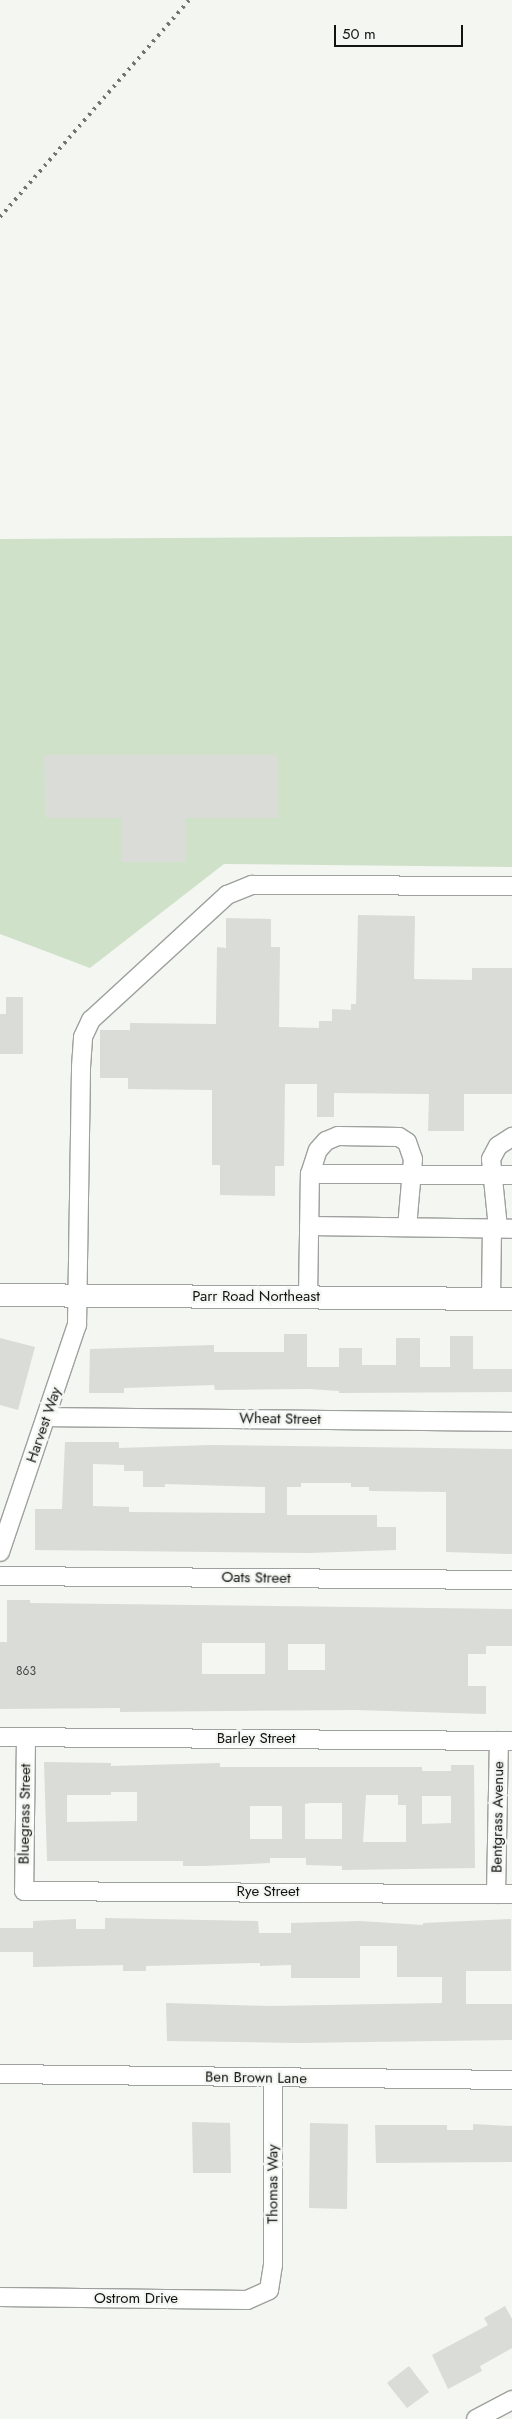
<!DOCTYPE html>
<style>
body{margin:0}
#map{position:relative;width:512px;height:2419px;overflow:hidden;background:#f3f6f1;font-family:Jost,sans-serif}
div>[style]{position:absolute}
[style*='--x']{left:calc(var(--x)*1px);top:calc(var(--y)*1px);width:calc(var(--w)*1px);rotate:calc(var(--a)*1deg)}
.green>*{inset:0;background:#d0e1c9}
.building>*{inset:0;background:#d9dcd7}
.roads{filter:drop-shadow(1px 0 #9ea19d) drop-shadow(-1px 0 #9ea19d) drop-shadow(0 1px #9ea19d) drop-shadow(0 -1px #9ea19d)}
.minor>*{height:18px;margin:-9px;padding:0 9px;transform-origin:9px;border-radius:9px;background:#fff}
.major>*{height:22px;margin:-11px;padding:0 11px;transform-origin:11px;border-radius:11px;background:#fff}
.rail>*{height:4px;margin-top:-2px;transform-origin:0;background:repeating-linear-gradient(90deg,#727470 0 2.5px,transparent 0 7.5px)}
span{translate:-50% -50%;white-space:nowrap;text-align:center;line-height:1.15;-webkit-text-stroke:4.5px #f3f6f1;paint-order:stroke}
.number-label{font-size:12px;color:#444643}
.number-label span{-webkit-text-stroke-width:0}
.street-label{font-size:15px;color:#131412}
.scale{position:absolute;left:334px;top:25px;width:129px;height:22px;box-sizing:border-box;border:2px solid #131412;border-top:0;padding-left:6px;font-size:15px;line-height:18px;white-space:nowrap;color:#131412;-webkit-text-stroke:4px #f3f6f1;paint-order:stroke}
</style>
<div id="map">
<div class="green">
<div style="clip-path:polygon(512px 536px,512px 867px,224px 864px,90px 968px,0 934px,0 539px)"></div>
</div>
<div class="building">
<div style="clip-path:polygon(44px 755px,278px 755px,278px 818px,185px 818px,185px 862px,122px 862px,121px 818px,45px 818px)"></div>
<div style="clip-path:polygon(358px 915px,415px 916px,414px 979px,472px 980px,472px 968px,512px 968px,512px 1094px,464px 1094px,464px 1131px,428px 1131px,429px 1094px,334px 1093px,334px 1117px,317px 1117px,317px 1084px,285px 1084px,284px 1166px,275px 1166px,275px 1196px,220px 1195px,220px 1165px,212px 1165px,212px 1090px,128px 1089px,128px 1078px,100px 1078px,100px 1030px,130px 1030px,130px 1023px,216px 1024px,217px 947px,226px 948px,226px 918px,271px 919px,271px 947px,280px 947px,279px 1027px,319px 1028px,319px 1021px,332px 1021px,332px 1009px,351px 1010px,351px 1004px,356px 1004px)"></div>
<div style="clip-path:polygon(6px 997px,23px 997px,23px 1054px,0 1054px,0 1014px,6px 1014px)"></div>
<div style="clip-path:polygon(284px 1334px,307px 1334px,307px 1367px,339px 1367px,339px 1348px,362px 1348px,362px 1365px,396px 1365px,396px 1338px,420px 1338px,420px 1367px,450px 1367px,450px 1336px,473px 1336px,473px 1369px,512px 1369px,512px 1392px,339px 1393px,339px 1391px,309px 1389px,215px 1390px,214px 1385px,124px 1388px,124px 1393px,89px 1393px,90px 1349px,214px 1345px,214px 1352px,284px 1352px)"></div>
<div style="clip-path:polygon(0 1338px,35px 1347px,18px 1410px,0 1405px)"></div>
<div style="clip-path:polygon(evenodd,65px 1442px,119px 1442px,119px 1448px,210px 1445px,512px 1449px,512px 1554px,446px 1552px,446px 1492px,369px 1491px,369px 1487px,351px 1487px,351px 1483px,301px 1483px,301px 1487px,287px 1487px,287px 1515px,377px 1515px,377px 1527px,396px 1527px,396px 1550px,309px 1553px,35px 1550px,35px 1509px,62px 1509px,65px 1442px,93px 1464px,124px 1465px,124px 1471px,143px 1471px,143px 1487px,165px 1487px,165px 1484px,265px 1487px,265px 1513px,129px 1512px,129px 1507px,93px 1506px,93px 1464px)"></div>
<div style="clip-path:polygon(evenodd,7px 1600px,30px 1600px,30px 1603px,512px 1609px,512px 1646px,486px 1646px,486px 1654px,468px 1654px,468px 1686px,486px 1686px,486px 1714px,355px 1710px,120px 1712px,120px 1708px,0 1709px,0 1642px,7px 1642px,7px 1600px,202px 1643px,265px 1643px,265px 1674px,202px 1674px,202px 1643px,7px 1600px,288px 1644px,325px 1644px,325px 1670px,288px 1670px,288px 1644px)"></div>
<div style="clip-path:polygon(evenodd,44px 1762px,111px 1763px,111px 1766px,220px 1763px,220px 1767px,422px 1767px,422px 1771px,451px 1771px,451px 1765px,474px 1765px,475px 1868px,342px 1870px,342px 1866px,306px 1865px,306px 1858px,270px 1858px,270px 1863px,204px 1866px,183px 1866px,183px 1861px,47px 1861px,44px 1762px,111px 1792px,137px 1792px,137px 1821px,67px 1822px,67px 1795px,111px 1795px,111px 1792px,44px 1762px,366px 1795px,398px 1795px,398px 1805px,406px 1805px,406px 1842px,363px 1842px,366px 1795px,44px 1762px,422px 1796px,451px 1796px,451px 1823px,422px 1824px,422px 1796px,44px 1762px,310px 1803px,342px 1803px,342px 1839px,305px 1839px,305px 1804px,310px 1803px,44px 1762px,250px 1806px,282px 1806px,282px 1839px,250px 1839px,250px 1806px)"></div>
<div style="clip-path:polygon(105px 1918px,258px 1921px,259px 1933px,291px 1933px,291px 1923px,360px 1921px,423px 1925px,423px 1923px,511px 1919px,511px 1971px,466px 1971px,466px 2004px,512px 2004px,512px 2040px,297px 2043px,167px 2041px,166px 2003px,268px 2006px,442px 2003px,442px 1977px,397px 1977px,397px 1946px,360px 1946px,360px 1978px,291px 1978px,291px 1965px,260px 1966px,260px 1963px,146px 1966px,146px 1971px,123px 1971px,123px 1965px,33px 1967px,33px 1952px,0 1952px,0 1928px,33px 1928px,33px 1921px,76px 1919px,76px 1929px,105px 1929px)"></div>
<div style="clip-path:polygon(192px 2122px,230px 2123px,231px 2173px,193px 2173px)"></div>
<div style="clip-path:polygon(310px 2123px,348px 2124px,347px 2209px,309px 2208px)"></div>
<div style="clip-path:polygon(473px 2124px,512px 2126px,512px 2162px,376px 2163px,375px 2125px,447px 2125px,447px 2130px,473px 2130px)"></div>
<div style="clip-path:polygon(505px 2306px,512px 2319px,512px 2348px,480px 2366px,482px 2371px,448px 2389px,432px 2355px,488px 2325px,484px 2318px)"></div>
<div style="clip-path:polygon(409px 2366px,429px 2392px,407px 2408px,387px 2383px)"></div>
</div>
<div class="roads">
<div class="minor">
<div style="--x:310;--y:1174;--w:25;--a:-72"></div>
<div style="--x:318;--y:1150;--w:12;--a:-48"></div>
<div style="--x:326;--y:1141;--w:13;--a:-23"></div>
<div style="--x:338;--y:1136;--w:61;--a:0.9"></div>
<div style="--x:399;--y:1137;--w:9;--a:32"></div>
<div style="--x:407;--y:1142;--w:18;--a:71"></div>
<div style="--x:413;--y:1159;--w:68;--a:95"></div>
<div style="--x:309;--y:1226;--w:203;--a:0.8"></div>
<div style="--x:498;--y:1228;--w:69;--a:-95.8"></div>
<div style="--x:491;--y:1159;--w:15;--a:-62"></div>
<div style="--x:498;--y:1146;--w:17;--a:-33"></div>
<div style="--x:308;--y:1298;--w:124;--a:-89.1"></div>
<div style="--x:310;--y:1174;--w:202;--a:0.3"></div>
<div style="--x:491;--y:1299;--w:71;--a:-89.2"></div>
<div style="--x:48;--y:1417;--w:464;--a:0.6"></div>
<div style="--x:0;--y:1552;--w:240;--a:-71.3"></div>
<div style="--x:77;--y:1325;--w:258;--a:-89.1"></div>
<div style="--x:81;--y:1067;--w:30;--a:-86"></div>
<div style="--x:83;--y:1037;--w:19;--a:-65"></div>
<div style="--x:91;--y:1020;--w:185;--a:-42.6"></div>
<div style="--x:227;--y:895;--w:27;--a:-22"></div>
<div style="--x:252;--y:885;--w:260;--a:0.2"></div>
<div style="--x:0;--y:1576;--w:512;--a:0.45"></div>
<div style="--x:0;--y:1737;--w:512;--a:0.45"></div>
<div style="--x:26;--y:1737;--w:154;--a:90.7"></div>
<div style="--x:24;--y:1891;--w:488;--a:0.4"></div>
<div style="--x:496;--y:1894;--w:153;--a:-88.9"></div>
<div style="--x:0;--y:2074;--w:512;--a:0.67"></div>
<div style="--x:0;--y:2297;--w:247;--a:0.7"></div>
<div style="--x:247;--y:2300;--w:24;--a:-24"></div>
<div style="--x:269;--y:2290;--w:25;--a:-81"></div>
<div style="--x:273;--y:2265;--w:187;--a:-90"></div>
<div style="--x:476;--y:2419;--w:41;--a:-27.8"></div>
</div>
<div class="major">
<div style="--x:0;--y:1295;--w:512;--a:0.45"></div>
</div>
</div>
<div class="rail">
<div style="--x:0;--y:217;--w:288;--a:-48.9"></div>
</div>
<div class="number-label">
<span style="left:26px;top:1672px">863</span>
</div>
<div class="street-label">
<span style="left:256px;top:1297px">Parr Road Northeast</span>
<span style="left:280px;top:1419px;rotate:1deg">Wheat Street</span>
<span style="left:44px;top:1425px;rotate:-71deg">Harvest Way</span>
<span style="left:256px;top:1578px;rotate:1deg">Oats Street</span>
<span style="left:256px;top:1739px">Barley Street</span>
<span style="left:25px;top:1814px;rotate:-89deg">Bluegrass Street</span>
<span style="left:498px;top:1817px;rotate:-89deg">Bentgrass Avenue</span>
<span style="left:268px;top:1892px">Rye Street</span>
<span style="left:256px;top:2078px;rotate:1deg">Ben Brown Lane</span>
<span style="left:273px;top:2184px;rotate:-90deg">Thomas Way</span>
<span style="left:136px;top:2299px">Ostrom Drive</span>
</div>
<div class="scale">50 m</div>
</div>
